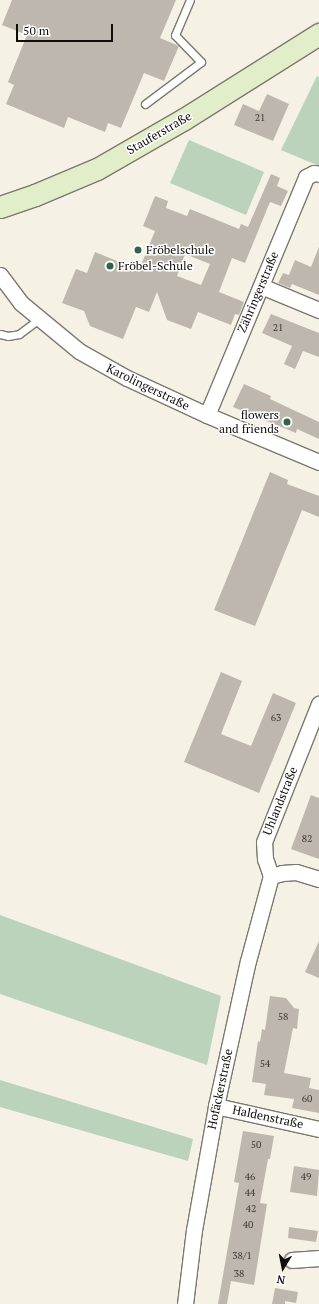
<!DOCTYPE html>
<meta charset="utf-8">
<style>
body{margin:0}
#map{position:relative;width:319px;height:1304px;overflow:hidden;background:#f5f1e5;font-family:"PT Serif",serif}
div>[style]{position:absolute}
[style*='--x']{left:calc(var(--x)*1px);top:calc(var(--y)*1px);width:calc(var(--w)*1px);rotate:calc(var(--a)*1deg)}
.green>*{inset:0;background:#bbd3ba}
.building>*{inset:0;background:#beb7ad}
.roads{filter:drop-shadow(1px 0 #7c786e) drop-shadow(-1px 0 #7c786e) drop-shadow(0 1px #7c786e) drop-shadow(0 -1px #7c786e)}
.service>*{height:7px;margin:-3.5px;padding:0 3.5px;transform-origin:3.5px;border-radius:3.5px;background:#fff}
.minor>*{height:15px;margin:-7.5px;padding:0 7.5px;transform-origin:7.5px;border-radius:7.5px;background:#fff}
.secondary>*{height:21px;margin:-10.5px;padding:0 10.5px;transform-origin:10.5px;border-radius:10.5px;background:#e2eec9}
.dots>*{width:11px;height:11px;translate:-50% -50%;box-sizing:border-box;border:2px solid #fff;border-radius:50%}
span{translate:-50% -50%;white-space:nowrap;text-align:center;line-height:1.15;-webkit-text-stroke:3px #fff;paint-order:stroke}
.number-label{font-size:10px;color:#3c3833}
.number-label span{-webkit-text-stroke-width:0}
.street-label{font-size:12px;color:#100e0a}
.poi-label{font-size:12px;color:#100e0a}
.left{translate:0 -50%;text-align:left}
.right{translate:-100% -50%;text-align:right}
.north{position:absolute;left:263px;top:1248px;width:40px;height:40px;-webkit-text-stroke:3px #fff;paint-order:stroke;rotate:190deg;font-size:11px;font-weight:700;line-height:16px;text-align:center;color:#100e0a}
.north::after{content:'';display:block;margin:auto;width:14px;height:18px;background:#100e0a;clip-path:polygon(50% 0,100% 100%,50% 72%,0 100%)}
.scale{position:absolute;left:16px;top:24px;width:97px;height:18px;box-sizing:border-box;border:2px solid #100e0a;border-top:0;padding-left:5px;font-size:12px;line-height:14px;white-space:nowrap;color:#100e0a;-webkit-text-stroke:3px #fff;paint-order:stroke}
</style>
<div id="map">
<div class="green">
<div style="clip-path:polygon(317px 76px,319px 77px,319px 166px,281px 150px)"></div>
<div style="clip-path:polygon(189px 140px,264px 172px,246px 215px,170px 183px)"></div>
<div style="clip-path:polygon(0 915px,221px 996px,207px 1065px,0 994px)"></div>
<div style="clip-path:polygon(0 1080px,193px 1139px,188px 1161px,0 1107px)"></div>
</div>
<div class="building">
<div style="clip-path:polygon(12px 0,176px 0,160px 38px,179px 46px,164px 81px,144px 73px,121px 128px,108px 123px,105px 132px,68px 117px,64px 128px,6px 104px,14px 85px,8px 82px,27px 35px,2px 25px)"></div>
<div style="clip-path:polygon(267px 94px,289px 104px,273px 141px,234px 125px,243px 104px,259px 111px)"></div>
<div style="clip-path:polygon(evenodd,271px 174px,280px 178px,277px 186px,288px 191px,281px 206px,270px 202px,245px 263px,232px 258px,219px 292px,244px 302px,239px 315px,235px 314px,231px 325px,198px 312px,191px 329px,167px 320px,157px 292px,149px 312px,136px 307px,123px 339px,90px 326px,84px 311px,62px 303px,76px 269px,87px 273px,95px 252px,139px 270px,155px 231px,143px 226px,155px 196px,168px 201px,166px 208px,187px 216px,190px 209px,239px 229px,241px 224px,248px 227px,271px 174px,185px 254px,210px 264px,201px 285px,177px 276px,185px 254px)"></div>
<div style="clip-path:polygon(319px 247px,319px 295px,292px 284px,290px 288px,278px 283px,283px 273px,289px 275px,295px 260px,311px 267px)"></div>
<div style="clip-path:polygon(271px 314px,319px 333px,319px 357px,303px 351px,295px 369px,284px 364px,292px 346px,262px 333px)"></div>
<div style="clip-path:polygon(244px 384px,271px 396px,270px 399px,319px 422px,319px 439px,297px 429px,296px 433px,233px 407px)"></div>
<div style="clip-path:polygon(270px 472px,288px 480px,287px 484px,319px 496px,319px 517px,302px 510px,255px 626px,214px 610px)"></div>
<div style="clip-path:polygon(221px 672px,242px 681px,221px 734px,251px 746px,273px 693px,296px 703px,259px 793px,184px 762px)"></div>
<div style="clip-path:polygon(311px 795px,319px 798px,319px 859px,291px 849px)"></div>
<div style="clip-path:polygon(319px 941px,319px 978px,305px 972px)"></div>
<div style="clip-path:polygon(270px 996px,286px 998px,294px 1008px,299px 1009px,297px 1029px,293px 1028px,284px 1073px,311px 1078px,309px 1088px,319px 1090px,319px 1113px,292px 1108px,294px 1099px,264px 1095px,266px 1084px,252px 1082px,258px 1041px,260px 1042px,262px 1029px,265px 1030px)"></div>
<div style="clip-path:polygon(243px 1131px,274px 1136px,270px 1159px,268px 1159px,260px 1203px,267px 1204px,254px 1285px,231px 1281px,227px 1304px,218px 1304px,239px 1183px,234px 1182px)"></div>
<div style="clip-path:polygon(294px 1166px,319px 1170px,317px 1196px,290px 1192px)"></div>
<div style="clip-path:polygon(289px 1227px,318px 1231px,316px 1242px,288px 1238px)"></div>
<div style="clip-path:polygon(275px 1288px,298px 1292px,296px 1303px,285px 1301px,285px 1304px,272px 1304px)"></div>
</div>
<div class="roads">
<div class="service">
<div style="--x:145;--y:104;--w:70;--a:-36.9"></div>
<div style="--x:201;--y:62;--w:37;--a:-134"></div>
<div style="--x:175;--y:35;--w:38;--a:-67"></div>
<div style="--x:0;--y:334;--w:8;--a:14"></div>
<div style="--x:8;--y:336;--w:11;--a:-10"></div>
<div style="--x:19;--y:334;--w:25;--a:-37"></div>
</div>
<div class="minor">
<div style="--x:0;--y:275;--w:35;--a:53"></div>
<div style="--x:21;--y:303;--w:75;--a:39.6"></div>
<div style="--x:79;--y:351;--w:55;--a:29.4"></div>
<div style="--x:127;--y:378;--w:88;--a:24.8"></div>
<div style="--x:207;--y:415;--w:121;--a:22.8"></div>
<div style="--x:261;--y:286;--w:63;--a:22.5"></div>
<div style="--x:207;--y:415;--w:258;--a:-67.4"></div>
<div style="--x:306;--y:177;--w:9;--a:-27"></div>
<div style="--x:314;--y:173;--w:5;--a:11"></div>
<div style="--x:271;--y:876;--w:18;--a:-109"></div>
<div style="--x:265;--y:859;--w:17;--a:-93"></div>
<div style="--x:264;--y:842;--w:149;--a:-68.3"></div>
<div style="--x:271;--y:876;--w:11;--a:-15"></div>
<div style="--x:282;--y:873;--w:14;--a:-4"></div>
<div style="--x:296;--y:872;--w:24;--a:17"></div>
<div style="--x:216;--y:1106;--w:106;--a:12.6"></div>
<div style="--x:292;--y:1260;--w:27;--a:-4"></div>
<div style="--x:185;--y:1304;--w:75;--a:-83.1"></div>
<div style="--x:194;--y:1230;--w:126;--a:-79.9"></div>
<div style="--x:216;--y:1106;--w:148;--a:-77.6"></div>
<div style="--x:248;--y:961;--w:88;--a:-74.9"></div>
</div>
<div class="secondary">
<div style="--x:0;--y:207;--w:37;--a:-19"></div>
<div style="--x:35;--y:195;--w:67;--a:-22.8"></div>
<div style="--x:97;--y:169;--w:100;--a:-29.9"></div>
<div style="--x:184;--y:119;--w:160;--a:-32.2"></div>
</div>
</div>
<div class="dots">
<div style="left:138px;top:250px;background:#2f644a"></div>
<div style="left:110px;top:266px;background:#2f644a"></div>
<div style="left:287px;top:422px;background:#2f644a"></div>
</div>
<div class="number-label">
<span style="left:260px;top:118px">21</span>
<span style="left:278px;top:328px">21</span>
<span style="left:276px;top:718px">63</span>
<span style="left:307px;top:839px">82</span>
<span style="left:283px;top:1017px">58</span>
<span style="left:265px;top:1064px">54</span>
<span style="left:307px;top:1099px">60</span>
<span style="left:256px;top:1145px">50</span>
<span style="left:250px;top:1177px">46</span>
<span style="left:306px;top:1177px">49</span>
<span style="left:250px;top:1193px">44</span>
<span style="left:251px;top:1209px">42</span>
<span style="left:248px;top:1225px">40</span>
<span style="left:242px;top:1256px">38/1</span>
<span style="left:239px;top:1274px">38</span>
</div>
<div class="street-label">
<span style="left:159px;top:133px;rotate:-30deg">Stauferstraße</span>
<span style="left:258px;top:292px;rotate:-67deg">Zähringerstraße</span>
<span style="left:148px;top:387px;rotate:26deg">Karolingerstraße</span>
<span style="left:280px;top:801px;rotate:-68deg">Uhlandstraße</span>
<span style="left:220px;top:1089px;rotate:-78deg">Hofäckerstraße</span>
<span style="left:268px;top:1117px;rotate:12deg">Haldenstraße</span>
</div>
<div class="poi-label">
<span class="left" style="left:146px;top:250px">Fröbelschule</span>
<span class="left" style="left:118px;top:266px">Fröbel-Schule</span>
<span class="right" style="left:279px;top:422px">flowers<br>and friends</span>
</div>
<div class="north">N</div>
<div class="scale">50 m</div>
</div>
